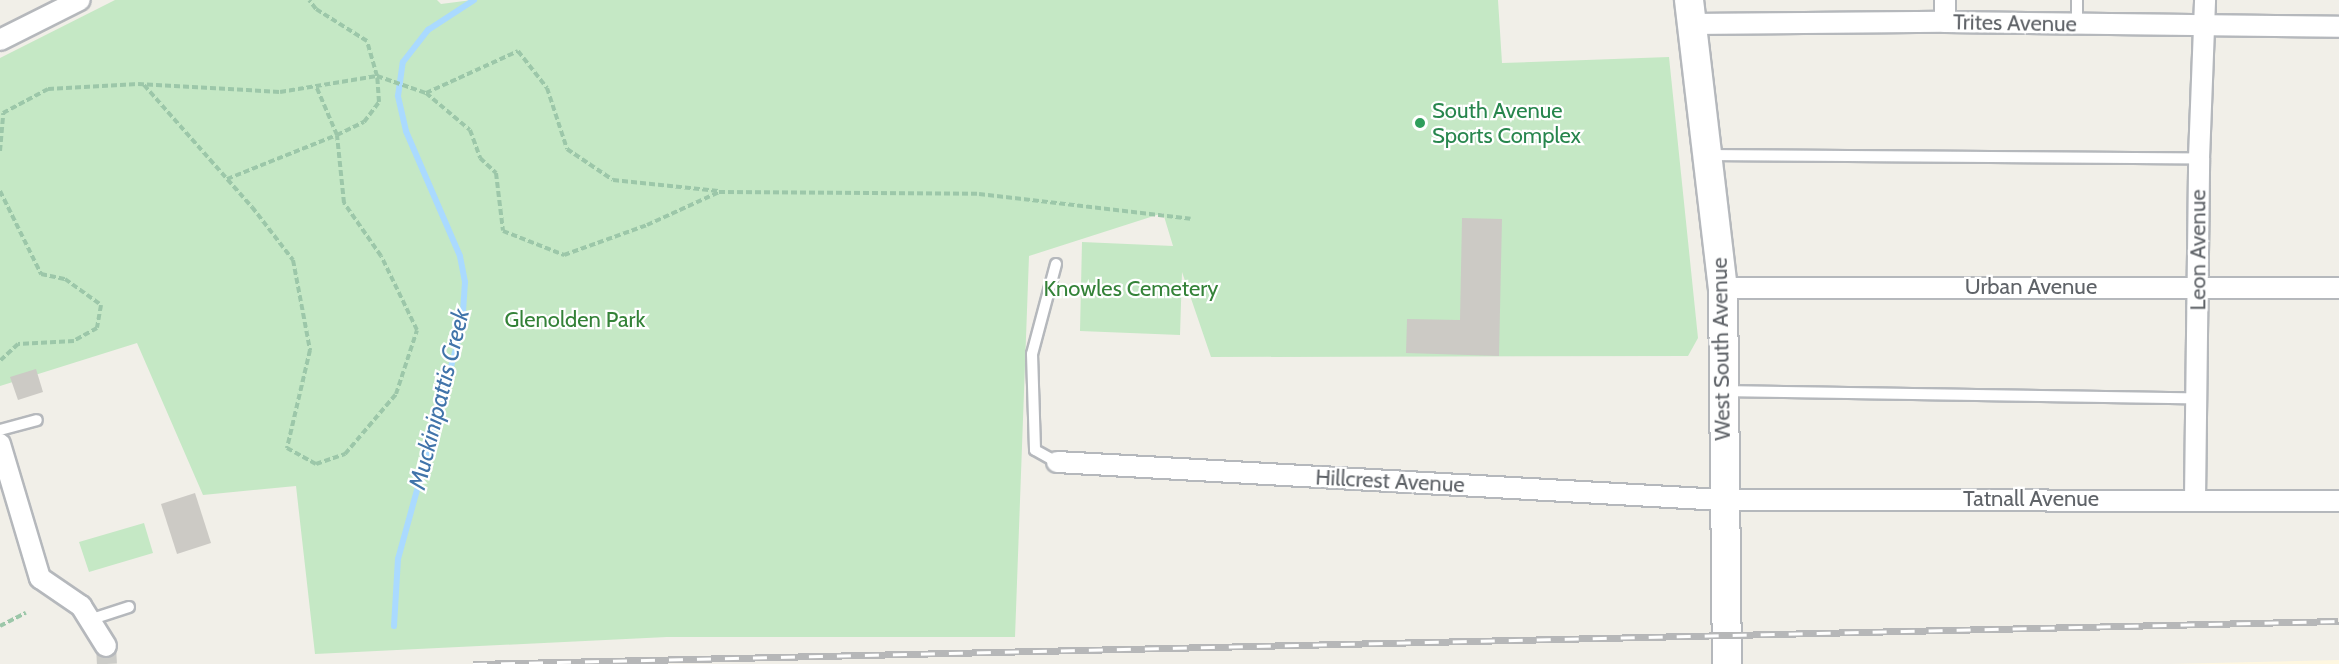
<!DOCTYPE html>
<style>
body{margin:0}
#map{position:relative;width:2339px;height:664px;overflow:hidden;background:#f1efe8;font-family:Cabin,sans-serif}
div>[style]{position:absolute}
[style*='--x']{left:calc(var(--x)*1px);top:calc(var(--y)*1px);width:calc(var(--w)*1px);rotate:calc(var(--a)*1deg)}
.commercial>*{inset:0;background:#fef7e0}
.green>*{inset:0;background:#c5e8c5}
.stream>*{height:6px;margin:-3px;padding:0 3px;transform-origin:3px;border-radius:3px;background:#aadaff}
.building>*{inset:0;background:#cccac5}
.street-tunnel>*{height:20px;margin-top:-10px;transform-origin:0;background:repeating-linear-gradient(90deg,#ccccc8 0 20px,transparent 0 30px)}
.path>*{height:4px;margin-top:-2px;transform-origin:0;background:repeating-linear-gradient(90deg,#9cc7a9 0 6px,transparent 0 9px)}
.roads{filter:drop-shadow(2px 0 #b5b8bc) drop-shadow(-2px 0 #b5b8bc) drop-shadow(0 2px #b5b8bc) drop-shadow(0 -2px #b5b8bc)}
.lane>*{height:10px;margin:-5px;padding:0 5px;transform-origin:5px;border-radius:5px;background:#fff}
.street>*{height:20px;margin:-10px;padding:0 10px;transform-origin:10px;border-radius:10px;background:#fff}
.secondary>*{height:28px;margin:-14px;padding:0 14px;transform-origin:14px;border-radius:14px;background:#fff}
.rail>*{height:7px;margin-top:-3.5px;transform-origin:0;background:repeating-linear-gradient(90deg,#fff 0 14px,#b6b7b8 0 28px);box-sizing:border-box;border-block:2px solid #b6b7b8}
.dots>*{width:16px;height:16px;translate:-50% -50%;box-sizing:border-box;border:3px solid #fff;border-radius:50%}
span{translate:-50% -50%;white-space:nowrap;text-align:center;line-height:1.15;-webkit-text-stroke:4.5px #fff;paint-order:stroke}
.street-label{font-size:22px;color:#5f6368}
.leisure-label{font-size:22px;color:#27864d}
.left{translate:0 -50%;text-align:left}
.park-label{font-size:22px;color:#348238}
.water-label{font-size:24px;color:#4174aa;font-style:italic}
</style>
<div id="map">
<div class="commercial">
<div style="clip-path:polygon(2339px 660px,2339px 664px,2169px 664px)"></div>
</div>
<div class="green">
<div style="clip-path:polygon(115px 0,437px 0,441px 4px,472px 0,1498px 0,1502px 63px,1669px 57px,1698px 338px,1688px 356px,1211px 357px,1182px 272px,1180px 335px,1080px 331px,1082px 242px,1173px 246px,1163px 213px,1029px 256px,1015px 637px,667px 637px,315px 654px,296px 486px,203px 495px,137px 343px,0 386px,0 58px)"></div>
<div style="clip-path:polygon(144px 523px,153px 553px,89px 572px,79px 542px)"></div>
</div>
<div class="stream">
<div style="--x:394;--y:626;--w:67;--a:-86.6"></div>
<div style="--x:398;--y:559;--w:242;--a:-74.6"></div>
<div style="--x:462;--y:326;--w:44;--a:-86.1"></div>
<div style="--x:465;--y:282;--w:26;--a:-101"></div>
<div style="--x:460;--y:256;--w:136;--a:-113.4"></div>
<div style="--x:406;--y:131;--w:36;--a:-103"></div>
<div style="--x:398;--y:96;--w:34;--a:-82"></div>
<div style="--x:403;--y:62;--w:41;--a:-52"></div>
<div style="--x:428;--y:30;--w:55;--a:-33.1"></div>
</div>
<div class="building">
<div style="clip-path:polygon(1462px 218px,1502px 219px,1499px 356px,1406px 353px,1407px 319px,1460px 320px)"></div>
<div style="clip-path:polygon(36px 369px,43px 392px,18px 400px,10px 377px)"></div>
<div style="clip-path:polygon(195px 493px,211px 543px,177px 554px,161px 504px)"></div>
</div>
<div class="street-tunnel">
<div style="--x:106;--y:646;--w:18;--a:87"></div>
</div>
<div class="path">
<div style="--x:144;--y:85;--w:163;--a:48.5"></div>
<div style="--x:252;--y:207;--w:67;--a:52.3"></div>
<div style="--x:293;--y:260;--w:92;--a:79.3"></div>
<div style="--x:310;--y:350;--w:101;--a:103.2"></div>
<div style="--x:287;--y:448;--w:33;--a:29"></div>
<div style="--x:316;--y:464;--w:31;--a:-19"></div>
<div style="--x:345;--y:454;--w:79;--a:-49.6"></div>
<div style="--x:396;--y:394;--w:67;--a:-71.8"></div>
<div style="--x:417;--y:330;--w:82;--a:-115.9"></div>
<div style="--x:381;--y:256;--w:65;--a:-124.9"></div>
<div style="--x:344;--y:203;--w:68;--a:-95.9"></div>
<div style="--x:337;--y:135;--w:30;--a:-26"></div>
<div style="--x:364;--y:122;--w:25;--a:-53"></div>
<div style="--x:379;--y:102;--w:26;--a:-94"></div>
<div style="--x:377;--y:76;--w:52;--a:19.1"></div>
<div style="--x:426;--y:93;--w:57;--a:40.1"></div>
<div style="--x:470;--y:130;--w:30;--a:70"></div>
<div style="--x:480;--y:158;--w:22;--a:43"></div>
<div style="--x:496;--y:173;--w:58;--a:83.1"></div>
<div style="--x:503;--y:231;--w:66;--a:21.5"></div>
<div style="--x:564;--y:255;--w:88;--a:-19.9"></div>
<div style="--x:647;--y:225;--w:79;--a:-24.6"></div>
<div style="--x:719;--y:192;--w:260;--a:0.4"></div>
<div style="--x:979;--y:194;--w:213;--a:6.7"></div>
<div style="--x:426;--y:93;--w:101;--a:-24.5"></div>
<div style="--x:518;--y:51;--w:47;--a:51.9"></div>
<div style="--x:547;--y:88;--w:64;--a:71.8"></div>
<div style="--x:567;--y:149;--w:55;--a:34"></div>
<div style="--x:613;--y:180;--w:106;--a:6"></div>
<div style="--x:0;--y:151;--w:38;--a:-85"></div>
<div style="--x:3;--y:113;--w:51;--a:-28.1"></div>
<div style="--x:48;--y:89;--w:90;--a:-3.2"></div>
<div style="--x:138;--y:84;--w:142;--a:3.2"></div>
<div style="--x:280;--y:92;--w:98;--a:-9.4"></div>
<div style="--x:377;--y:76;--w:36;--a:-106"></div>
<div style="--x:367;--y:41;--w:60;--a:-147.9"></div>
<div style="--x:316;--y:9;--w:11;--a:-128"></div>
<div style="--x:227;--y:179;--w:118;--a:-21.8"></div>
<div style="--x:337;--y:135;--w:53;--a:-113.2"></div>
<div style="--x:0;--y:191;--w:93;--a:63.7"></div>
<div style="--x:41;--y:274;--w:25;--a:12"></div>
<div style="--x:65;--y:279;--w:44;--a:35.8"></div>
<div style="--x:101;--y:305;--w:23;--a:100"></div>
<div style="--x:97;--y:328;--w:26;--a:151"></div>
<div style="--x:74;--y:341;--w:56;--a:176.9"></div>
<div style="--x:18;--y:344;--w:25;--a:137"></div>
<div style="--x:0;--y:626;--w:29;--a:-27"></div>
</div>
<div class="roads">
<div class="lane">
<div style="--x:2077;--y:0;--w:24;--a:90"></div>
<div style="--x:1710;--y:155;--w:489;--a:0.4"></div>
<div style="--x:1056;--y:264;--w:93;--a:104.9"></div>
<div style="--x:1032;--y:354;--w:96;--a:88.2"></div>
<div style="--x:1035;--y:450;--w:25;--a:29"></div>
<div style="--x:1725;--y:391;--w:471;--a:0.9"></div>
<div style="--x:0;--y:430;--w:38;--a:-15"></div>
<div style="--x:89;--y:620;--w:42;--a:-18"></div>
</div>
<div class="street">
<div style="--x:1945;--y:22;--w:22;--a:-90"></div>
<div style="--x:1691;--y:24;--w:254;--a:-0.5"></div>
<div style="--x:1945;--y:22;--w:394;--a:0.7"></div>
<div style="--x:0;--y:40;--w:89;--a:-26.6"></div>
<div style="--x:1723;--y:288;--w:616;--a:0"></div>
<div style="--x:0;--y:444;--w:140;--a:73.4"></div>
<div style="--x:40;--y:578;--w:50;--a:34.3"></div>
<div style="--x:81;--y:606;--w:47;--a:58"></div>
<div style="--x:1057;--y:462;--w:667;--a:3.27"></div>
<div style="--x:1723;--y:500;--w:616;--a:0.09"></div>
<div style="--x:2195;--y:499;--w:341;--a:-89.3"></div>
<div style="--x:2199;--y:158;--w:158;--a:-87.8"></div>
</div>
<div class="secondary">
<div style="--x:1689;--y:0;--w:290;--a:83.3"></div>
<div style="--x:1723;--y:288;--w:376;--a:89.4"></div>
</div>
</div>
<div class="rail">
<div style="--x:473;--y:664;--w:1866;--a:-1.32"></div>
</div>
<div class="dots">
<div style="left:1420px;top:123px;background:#2e9e5b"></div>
</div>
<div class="street-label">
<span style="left:2015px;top:23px;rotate:1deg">Trites Avenue</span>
<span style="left:2198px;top:250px;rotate:-90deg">Leon Avenue</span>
<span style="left:2031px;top:287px">Urban Avenue</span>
<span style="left:1721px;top:349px;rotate:-91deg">West South Avenue</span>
<span style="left:1390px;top:481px;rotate:3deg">Hillcrest Avenue</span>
<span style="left:2031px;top:499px">Tatnall Avenue</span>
</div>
<div class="leisure-label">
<span class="left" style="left:1432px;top:123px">South Avenue<br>Sports Complex</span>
</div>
<div class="park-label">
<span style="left:1131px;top:289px">Knowles Cemetery</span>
<span style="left:575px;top:320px">Glenolden Park</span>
</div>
<div class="water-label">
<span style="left:439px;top:399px;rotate:-76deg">Muckinipattis Creek</span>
</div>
</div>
